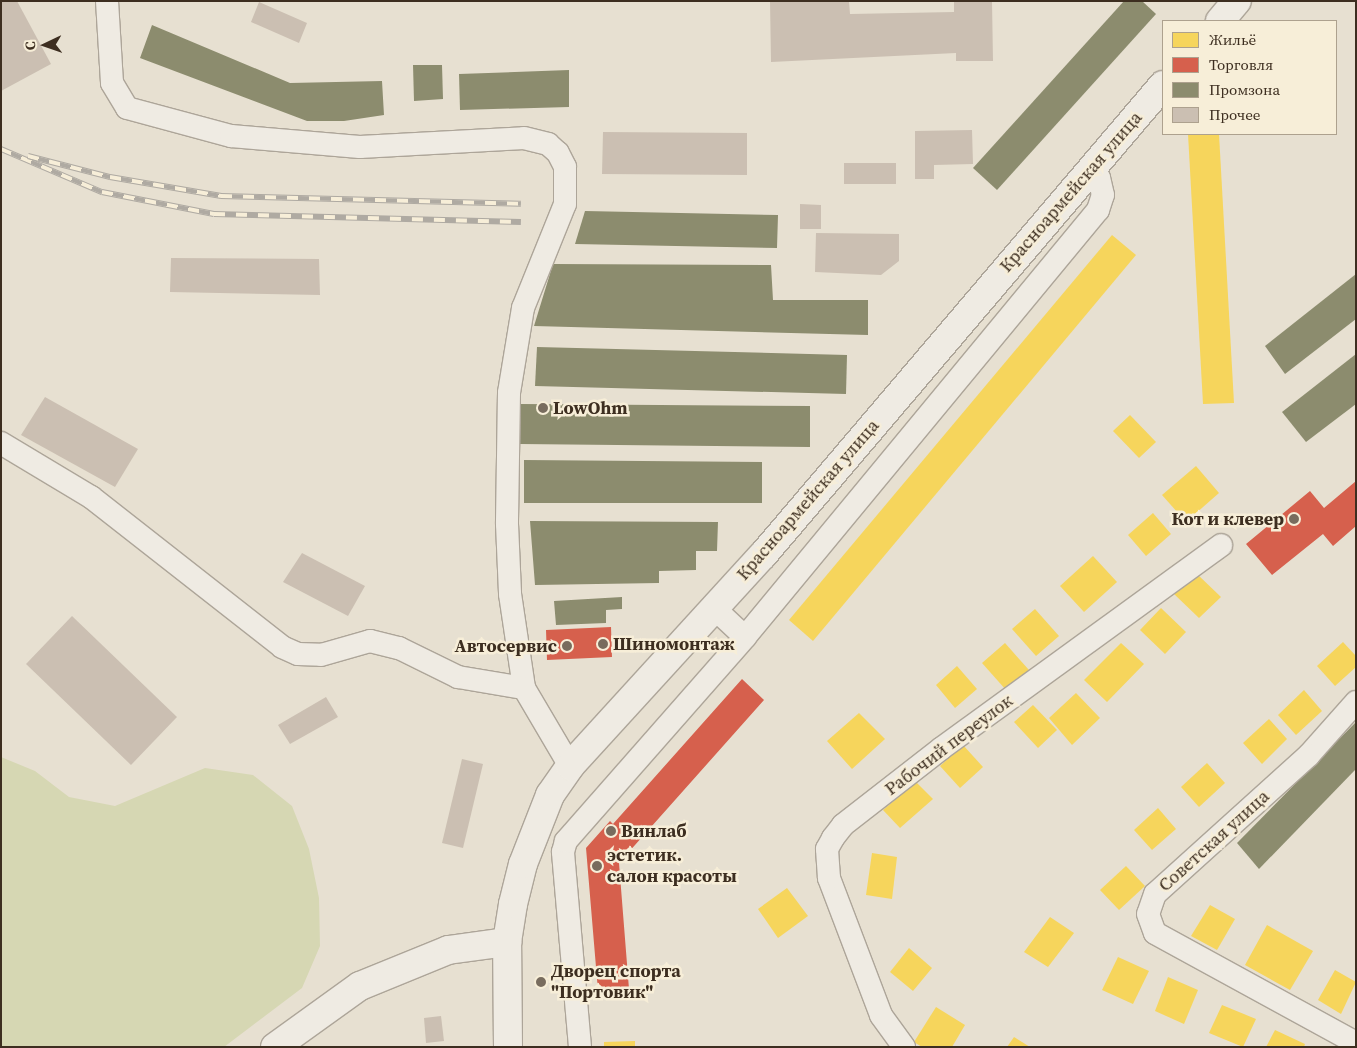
<!DOCTYPE html>
<meta charset="utf-8">
<style>
body{margin:0}
#map{position:relative;width:1357px;height:1048px;overflow:hidden;background:#e7e0d1;font-family:"Source Serif 4",serif}
div>[style]{position:absolute}
[style*='--x']{left:calc(var(--x)*1px);top:calc(var(--y)*1px);width:calc(var(--w)*1px);rotate:calc(var(--a)*1deg)}
.green>*{inset:0;background:#d6d7b3}
.homes>*{inset:0;background:#f6d55c}
.shops>*{inset:0;background:#d6604d}
.industry>*{inset:0;background:#8c8c6e}
.building>*{inset:0;background:#cbbfb2}
.roads{filter:drop-shadow(1px 0 #ada599) drop-shadow(-1px 0 #ada599) drop-shadow(0 1px #ada599) drop-shadow(0 -1px #ada599)}
.street>*{height:22px;margin:-11px;padding:0 11px;transform-origin:11px;border-radius:11px;background:#efebe3}
.secondary>*{height:28px;margin:-14px;padding:0 14px;transform-origin:14px;border-radius:14px;background:#efebe3}
.rail>*{height:5.5px;margin-top:-2.75px;transform-origin:0;background:repeating-linear-gradient(90deg,#f7eed8 0 11px,#afaaa2 0 22px);box-sizing:border-box;border-block:1px solid #afaaa2}
.dots>*{width:14px;height:14px;translate:-50% -50%;box-sizing:border-box;border:2px solid #f7eed8;border-radius:50%}
span{translate:-50% -50%;white-space:nowrap;text-align:center;line-height:1.15;-webkit-text-stroke:5px #f7eed8;paint-order:stroke}
.street-label{font-size:18px;color:#3d2e20}
.poi-label{font-size:18px;color:#3d2e20;font-weight:700}
.left{translate:0 -50%;text-align:left}
.right{translate:-100% -50%;text-align:right}
.frame{position:absolute;inset:0;border:2px solid #3d2e20;pointer-events:none}
.legend{position:absolute;left:1162px;top:20px;width:175px;height:115px;box-sizing:border-box;background:#f7eed8;border:1px solid #ada18e;margin:0;padding:6px 9px;list-style:none;font-size:15px;color:#3d2e20}
.legend li{display:flex;align-items:center;gap:10px;height:25px}
.legend b{width:25px;border:1px solid #ada18e}
.north{position:absolute;left:20px;top:20px;width:50px;height:50px;-webkit-text-stroke:4px #f7eed8;paint-order:stroke;rotate:267deg;font-size:14px;font-weight:700;line-height:20px;text-align:center;color:#3d2e20}
.north::after{content:'';display:block;margin:auto;width:18px;height:22px;background:#3d2e20;clip-path:polygon(50% 0,100% 100%,50% 72%,0 100%)}
</style>
<div id="map">
<div class="green">
<div style="clip-path:polygon(1px 757px,35px 771px,69px 797px,115px 806px,205px 768px,253px 775px,292px 806px,309px 849px,319px 898px,320px 946px,302px 988px,224px 1047px,1px 1047px)"></div>
</div>
<div class="homes">
<div style="clip-path:polygon(1188px 134px,1219px 134px,1234px 403px,1203px 404px)"></div>
<div style="clip-path:polygon(1112px 235px,1136px 255px,813px 641px,789px 620px)"></div>
<div style="clip-path:polygon(1130px 415px,1156px 442px,1139px 458px,1113px 431px)"></div>
<div style="clip-path:polygon(1196px 466px,1219px 493px,1186px 522px,1162px 495px)"></div>
<div style="clip-path:polygon(1153px 513px,1171px 534px,1146px 556px,1128px 535px)"></div>
<div style="clip-path:polygon(1093px 556px,1117px 582px,1084px 612px,1060px 586px)"></div>
<div style="clip-path:polygon(1196px 573px,1221px 597px,1199px 618px,1174px 594px)"></div>
<div style="clip-path:polygon(1161px 608px,1186px 632px,1165px 654px,1140px 630px)"></div>
<div style="clip-path:polygon(1035px 609px,1059px 636px,1036px 656px,1012px 629px)"></div>
<div style="clip-path:polygon(1343px 642px,1356px 656px,1356px 667px,1335px 686px,1317px 666px)"></div>
<div style="clip-path:polygon(1005px 643px,1029px 670px,1006px 690px,982px 663px)"></div>
<div style="clip-path:polygon(1121px 643px,1144px 664px,1107px 702px,1084px 680px)"></div>
<div style="clip-path:polygon(957px 666px,977px 689px,955px 708px,936px 685px)"></div>
<div style="clip-path:polygon(1304px 690px,1322px 711px,1296px 735px,1278px 715px)"></div>
<div style="clip-path:polygon(1076px 693px,1100px 718px,1072px 745px,1049px 718px)"></div>
<div style="clip-path:polygon(1033px 705px,1057px 730px,1038px 748px,1014px 722px)"></div>
<div style="clip-path:polygon(859px 713px,885px 739px,852px 769px,827px 741px)"></div>
<div style="clip-path:polygon(1269px 719px,1287px 739px,1262px 764px,1243px 743px)"></div>
<div style="clip-path:polygon(963px 745px,983px 767px,960px 788px,940px 766px)"></div>
<div style="clip-path:polygon(1207px 763px,1225px 783px,1199px 807px,1181px 787px)"></div>
<div style="clip-path:polygon(916px 782px,933px 799px,900px 828px,883px 810px)"></div>
<div style="clip-path:polygon(1158px 808px,1176px 829px,1152px 850px,1134px 830px)"></div>
<div style="clip-path:polygon(872px 853px,897px 857px,892px 899px,866px 895px)"></div>
<div style="clip-path:polygon(1126px 866px,1145px 886px,1119px 910px,1100px 890px)"></div>
<div style="clip-path:polygon(787px 888px,808px 916px,778px 938px,758px 909px)"></div>
<div style="clip-path:polygon(1210px 905px,1235px 919px,1217px 950px,1191px 936px)"></div>
<div style="clip-path:polygon(1050px 917px,1074px 933px,1048px 967px,1024px 952px)"></div>
<div style="clip-path:polygon(1267px 925px,1313px 951px,1290px 990px,1245px 965px)"></div>
<div style="clip-path:polygon(909px 948px,932px 968px,913px 991px,890px 972px)"></div>
<div style="clip-path:polygon(1118px 957px,1149px 971px,1133px 1004px,1102px 990px)"></div>
<div style="clip-path:polygon(1335px 970px,1356px 982px,1341px 1014px,1318px 1000px)"></div>
<div style="clip-path:polygon(1168px 977px,1198px 990px,1184px 1024px,1155px 1011px)"></div>
<div style="clip-path:polygon(1222px 1005px,1256px 1019px,1243px 1047px,1209px 1033px)"></div>
<div style="clip-path:polygon(936px 1007px,965px 1025px,952px 1047px,922px 1047px,914px 1042px)"></div>
<div style="clip-path:polygon(1275px 1030px,1305px 1044px,1304px 1047px,1266px 1047px)"></div>
<div style="clip-path:polygon(1014px 1037px,1030px 1047px,1007px 1047px)"></div>
<div style="clip-path:polygon(635px 1041px,635px 1047px,604px 1047px,604px 1042px)"></div>
</div>
<div class="shops">
<div style="clip-path:polygon(1356px 481px,1356px 526px,1333px 546px,1323px 534px,1272px 575px,1246px 544px,1310px 491px,1324px 508px)"></div>
<div style="clip-path:polygon(611px 627px,612px 657px,547px 660px,546px 630px)"></div>
<div style="clip-path:polygon(742px 679px,764px 700px,619px 863px,629px 989px,598px 991px,586px 848px,610px 821px,613px 824px)"></div>
</div>
<div class="industry">
<div style="clip-path:polygon(1124px 1px,1142px 1px,1156px 14px,997px 190px,973px 168px)"></div>
<div style="clip-path:polygon(152px 25px,290px 83px,382px 81px,384px 115px,344px 121px,307px 121px,140px 58px)"></div>
<div style="clip-path:polygon(413px 65px,442px 65px,443px 99px,414px 101px)"></div>
<div style="clip-path:polygon(569px 70px,569px 107px,460px 110px,459px 74px)"></div>
<div style="clip-path:polygon(585px 211px,778px 215px,777px 248px,575px 244px)"></div>
<div style="clip-path:polygon(553px 264px,771px 265px,773px 300px,868px 300px,868px 335px,534px 326px)"></div>
<div style="clip-path:polygon(1356px 274px,1356px 319px,1285px 374px,1265px 346px)"></div>
<div style="clip-path:polygon(537px 347px,847px 355px,846px 394px,535px 386px)"></div>
<div style="clip-path:polygon(1356px 354px,1356px 404px,1306px 442px,1282px 412px)"></div>
<div style="clip-path:polygon(520px 404px,810px 406px,810px 447px,520px 444px)"></div>
<div style="clip-path:polygon(524px 460px,762px 462px,762px 503px,524px 503px)"></div>
<div style="clip-path:polygon(530px 521px,718px 522px,717px 551px,696px 551px,696px 570px,659px 571px,659px 583px,535px 585px)"></div>
<div style="clip-path:polygon(622px 597px,622px 609px,606px 610px,606px 623px,556px 625px,554px 601px)"></div>
<div style="clip-path:polygon(1356px 722px,1356px 769px,1259px 869px,1237px 843px)"></div>
</div>
<div class="building">
<div style="clip-path:polygon(1px 1px,17px 1px,51px 64px,1px 91px)"></div>
<div style="clip-path:polygon(770px 1px,849px 1px,850px 14px,954px 12px,954px 1px,992px 1px,993px 61px,956px 61px,956px 53px,771px 62px)"></div>
<div style="clip-path:polygon(259px 2px,307px 23px,299px 43px,251px 22px)"></div>
<div style="clip-path:polygon(972px 130px,973px 164px,934px 165px,934px 179px,915px 179px,915px 131px)"></div>
<div style="clip-path:polygon(603px 132px,747px 133px,747px 175px,602px 174px)"></div>
<div style="clip-path:polygon(844px 163px,896px 163px,896px 184px,844px 184px)"></div>
<div style="clip-path:polygon(800px 204px,821px 205px,821px 229px,800px 229px)"></div>
<div style="clip-path:polygon(816px 233px,899px 234px,899px 261px,881px 275px,815px 272px)"></div>
<div style="clip-path:polygon(171px 258px,319px 259px,320px 295px,170px 292px)"></div>
<div style="clip-path:polygon(45px 397px,138px 449px,115px 487px,21px 435px)"></div>
<div style="clip-path:polygon(302px 553px,365px 586px,348px 616px,283px 582px)"></div>
<div style="clip-path:polygon(72px 616px,177px 717px,131px 765px,26px 664px)"></div>
<div style="clip-path:polygon(326px 697px,338px 717px,290px 744px,278px 725px)"></div>
<div style="clip-path:polygon(462px 759px,483px 764px,463px 848px,442px 843px)"></div>
<div style="clip-path:polygon(441px 1016px,444px 1041px,426px 1043px,424px 1018px)"></div>
</div>
<div class="roads">
<div class="street">
<div style="--x:107;--y:1;--w:82;--a:86.5"></div>
<div style="--x:112;--y:83;--w:29;--a:59"></div>
<div style="--x:127;--y:108;--w:108;--a:15.1"></div>
<div style="--x:231;--y:136;--w:129;--a:4.9"></div>
<div style="--x:360;--y:147;--w:164;--a:-3.1"></div>
<div style="--x:524;--y:138;--w:25;--a:14"></div>
<div style="--x:548;--y:144;--w:13;--a:42"></div>
<div style="--x:558;--y:153;--w:16;--a:63"></div>
<div style="--x:565;--y:167;--w:37;--a:90"></div>
<div style="--x:565;--y:204;--w:112;--a:112"></div>
<div style="--x:523;--y:308;--w:86;--a:99.4"></div>
<div style="--x:509;--y:393;--w:131;--a:90.9"></div>
<div style="--x:507;--y:524;--w:70;--a:87.5"></div>
<div style="--x:510;--y:594;--w:95;--a:81.5"></div>
<div style="--x:524;--y:688;--w:91;--a:59.5"></div>
<div style="--x:1;--y:443;--w:105;--a:31"></div>
<div style="--x:91;--y:497;--w:243;--a:38.1"></div>
<div style="--x:282;--y:647;--w:17;--a:24"></div>
<div style="--x:298;--y:654;--w:23;--a:2"></div>
<div style="--x:321;--y:655;--w:51;--a:-15.9"></div>
<div style="--x:370;--y:641;--w:30;--a:14"></div>
<div style="--x:399;--y:648;--w:66;--a:26.2"></div>
<div style="--x:458;--y:677;--w:67;--a:9.5"></div>
<div style="--x:714;--y:608;--w:42;--a:43.1"></div>
<div style="--x:1356;--y:702;--w:71;--a:131.6"></div>
<div style="--x:1309;--y:755;--w:207;--a:137.9"></div>
<div style="--x:1155;--y:894;--w:21;--a:109"></div>
<div style="--x:1148;--y:914;--w:20;--a:70"></div>
<div style="--x:1155;--y:933;--w:229;--a:28.7"></div>
<div style="--x:580;--y:1047;--w:196;--a:-95"></div>
<div style="--x:563;--y:852;--w:11;--a:-75"></div>
<div style="--x:566;--y:841;--w:271;--a:-48.7"></div>
<div style="--x:745;--y:637;--w:554;--a:-50.42"></div>
<div style="--x:1098;--y:210;--w:16;--a:-72"></div>
<div style="--x:1103;--y:195;--w:17;--a:-103"></div>
<div style="--x:1099;--y:178;--w:13;--a:-141"></div>
<div style="--x:904;--y:1047;--w:39;--a:-126"></div>
<div style="--x:881;--y:1015;--w:147;--a:-110.8"></div>
<div style="--x:829;--y:878;--w:29;--a:-94"></div>
<div style="--x:827;--y:849;--w:13;--a:-61"></div>
<div style="--x:833;--y:838;--w:16;--a:-52"></div>
<div style="--x:843;--y:825;--w:125;--a:-37.9"></div>
<div style="--x:942;--y:748;--w:345;--a:-36"></div>
</div>
<div class="secondary">
<div style="--x:1220;--y:21;--w:26;--a:-50"></div>
<div style="--x:275;--y:1047;--w:105;--a:-35.7"></div>
<div style="--x:360;--y:986;--w:95;--a:-22.2"></div>
<div style="--x:448;--y:950;--w:60;--a:-7.7"></div>
<div style="--x:508;--y:1047;--w:105;--a:-90.5"></div>
<div style="--x:507;--y:942;--w:38;--a:-81"></div>
<div style="--x:513;--y:904;--w:41;--a:-76"></div>
<div style="--x:523;--y:864;--w:74;--a:-68.6"></div>
<div style="--x:550;--y:795;--w:35;--a:-55"></div>
<div style="--x:570;--y:766;--w:286;--a:-47.6"></div>
<div style="--x:763;--y:555;--w:617;--a:-49.6"></div>
</div>
</div>
<div class="rail">
<div style="--x:1;--y:149;--w:110;--a:23.1"></div>
<div style="--x:102;--y:192;--w:114;--a:11.1"></div>
<div style="--x:214;--y:214;--w:307;--a:1.5"></div>
<div style="--x:28;--y:156;--w:85;--a:14.4"></div>
<div style="--x:110;--y:177;--w:113;--a:9.7"></div>
<div style="--x:221;--y:196;--w:300;--a:1.5"></div>
</div>
<div class="dots">
<div style="left:543px;top:408px;background:#786c5e"></div>
<div style="left:1294px;top:519px;background:#786c5e"></div>
<div style="left:603px;top:644px;background:#786c5e"></div>
<div style="left:567px;top:646px;background:#786c5e"></div>
<div style="left:611px;top:831px;background:#786c5e"></div>
<div style="left:597px;top:866px;background:#786c5e"></div>
<div style="left:541px;top:982px;background:#786c5e"></div>
</div>
<div class="street-label">
<span style="left:1071px;top:192px;rotate:-49deg">Красноармейская улица</span>
<span style="left:808px;top:500px;rotate:-49deg">Красноармейская улица</span>
<span style="left:949px;top:745px;rotate:-37deg">Рабочий переулок</span>
<span style="left:1214px;top:841px;rotate:-42deg">Советская улица</span>
</div>
<div class="poi-label">
<span class="left" style="left:553px;top:408px">LowOhm</span>
<span class="right" style="left:1284px;top:519px">Кот и клевер</span>
<span class="left" style="left:613px;top:644px">Шиномонтаж</span>
<span class="right" style="left:557px;top:646px">Автосервис</span>
<span class="left" style="left:621px;top:831px">Винлаб</span>
<span class="left" style="left:607px;top:866px">эстетик.<br>салон красоты</span>
<span class="left" style="left:551px;top:982px">Дворец спорта<br>"Портовик"</span>
</div>
<div class="frame"></div>
<ul class="legend">
<li><b style="height:14px;background:#f6d55c"></b>Жильё</li>
<li><b style="height:14px;background:#d6604d"></b>Торговля</li>
<li><b style="height:14px;background:#8c8c6e"></b>Промзона</li>
<li><b style="height:14px;background:#cbbfb2"></b>Прочее</li>
</ul>
<div class="north">С</div>
</div>
